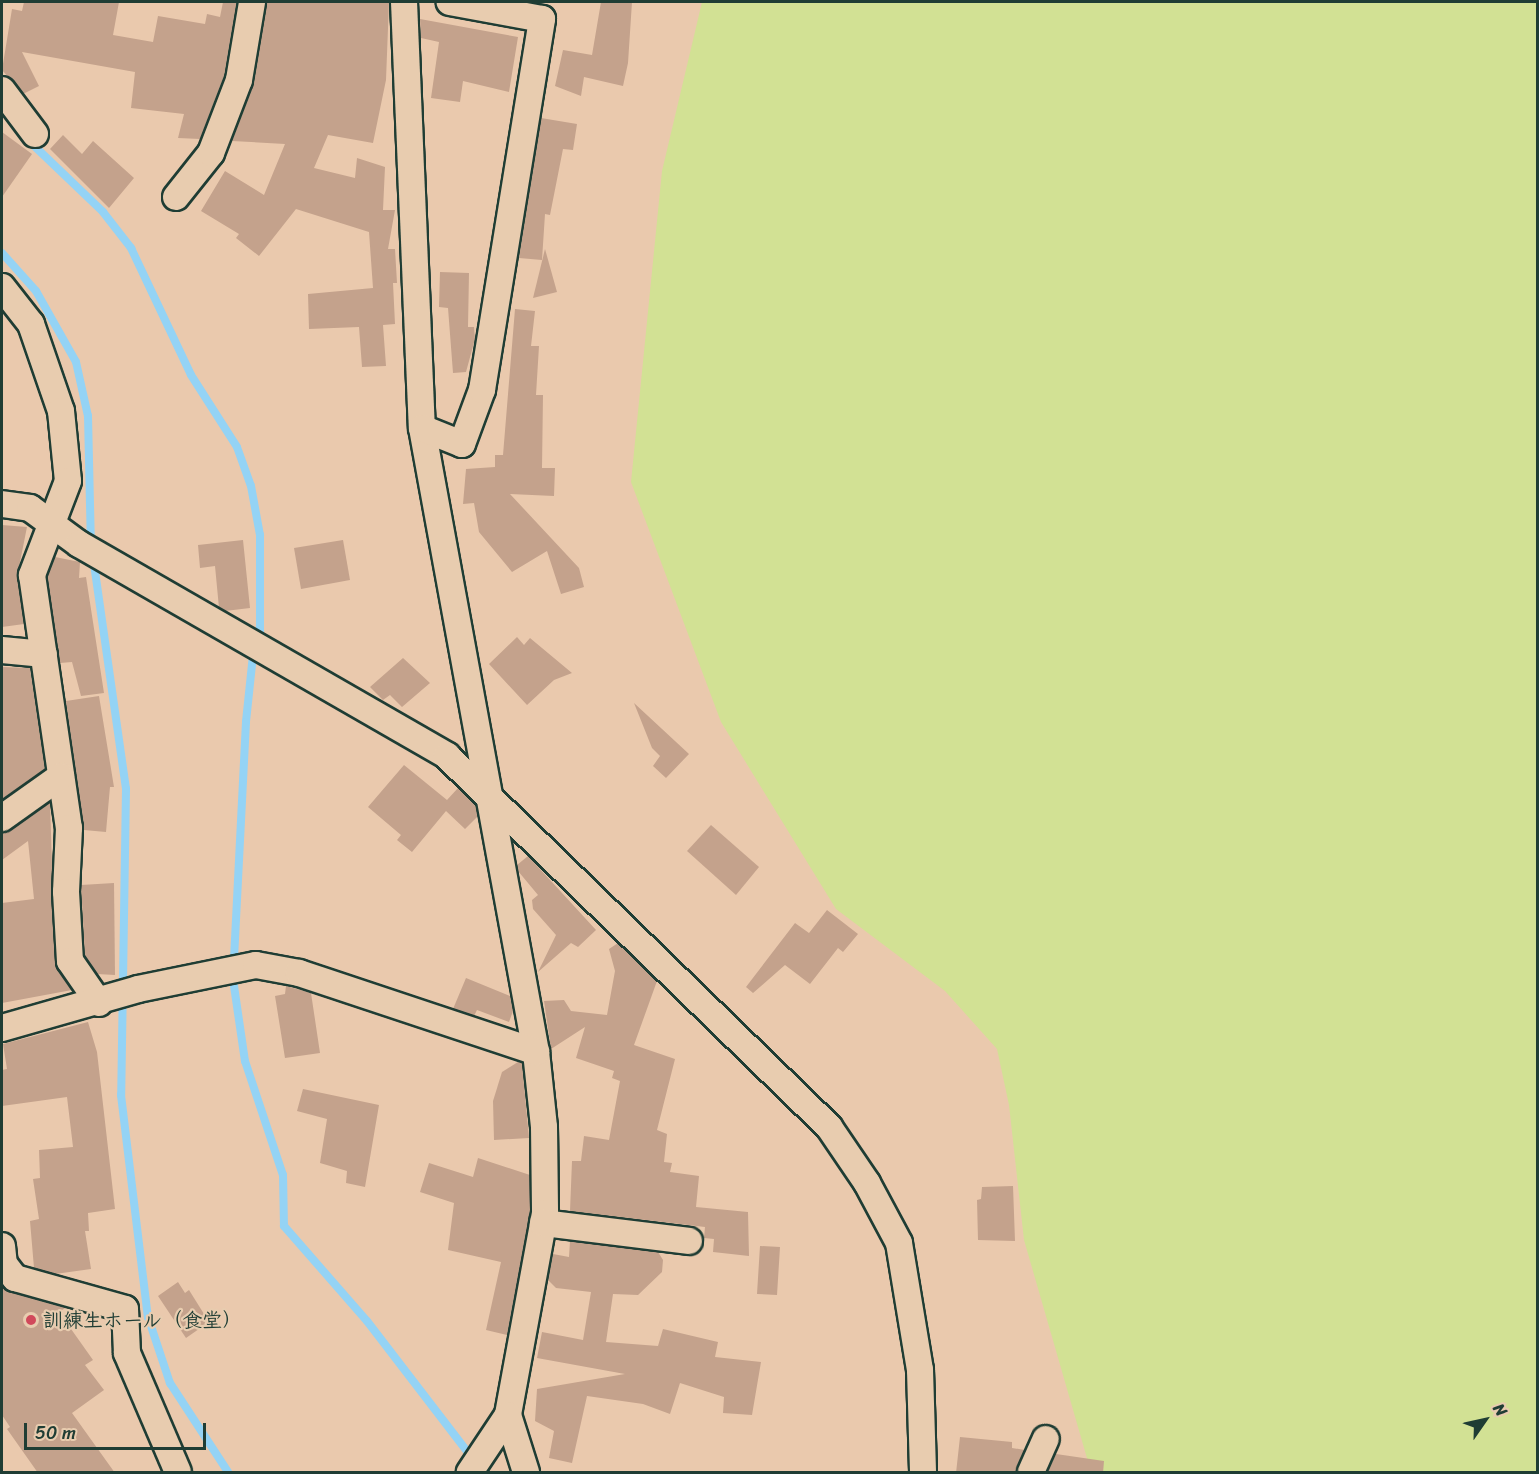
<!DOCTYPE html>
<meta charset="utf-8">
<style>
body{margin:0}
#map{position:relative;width:1539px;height:1474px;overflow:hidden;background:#eac9ad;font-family:Sriracha,"Klee One",sans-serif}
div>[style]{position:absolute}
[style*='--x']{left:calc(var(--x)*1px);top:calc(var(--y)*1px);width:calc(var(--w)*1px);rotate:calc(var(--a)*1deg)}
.green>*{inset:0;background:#d2e194}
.stream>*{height:8px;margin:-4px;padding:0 4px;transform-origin:4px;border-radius:4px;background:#94d3f5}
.building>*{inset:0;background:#c4a28c}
.roads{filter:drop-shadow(2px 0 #1f3d34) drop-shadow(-2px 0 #1f3d34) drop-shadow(0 2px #1f3d34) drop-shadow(0 -2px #1f3d34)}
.street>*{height:26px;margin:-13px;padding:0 13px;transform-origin:13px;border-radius:13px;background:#e8ccaf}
.dots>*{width:16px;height:16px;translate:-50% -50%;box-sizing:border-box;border:3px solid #e8ccaf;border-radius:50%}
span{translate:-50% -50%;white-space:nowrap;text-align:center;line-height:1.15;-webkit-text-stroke:4.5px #e8ccaf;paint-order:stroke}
.poi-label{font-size:20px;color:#1f3d34;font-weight:700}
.left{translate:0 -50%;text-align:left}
.frame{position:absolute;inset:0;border:3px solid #1f3d34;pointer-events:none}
.north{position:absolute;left:1455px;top:1390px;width:60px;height:60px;-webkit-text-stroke:4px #e8ccaf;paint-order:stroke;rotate:56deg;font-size:16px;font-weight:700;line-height:24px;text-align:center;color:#1f3d34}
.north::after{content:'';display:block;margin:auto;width:21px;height:27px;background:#1f3d34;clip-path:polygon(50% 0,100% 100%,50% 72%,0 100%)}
.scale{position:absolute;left:24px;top:1423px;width:182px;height:27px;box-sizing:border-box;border:3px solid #1f3d34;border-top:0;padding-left:8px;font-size:18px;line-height:21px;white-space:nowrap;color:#1f3d34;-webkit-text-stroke:4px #e8ccaf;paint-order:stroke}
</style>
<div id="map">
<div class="green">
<div style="clip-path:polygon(702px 2px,1537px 2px,1537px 1472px,1091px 1472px,1024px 1240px,1009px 1105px,997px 1049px,945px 991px,836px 909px,721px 722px,631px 482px,662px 171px)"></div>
</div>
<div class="stream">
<div style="--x:28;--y:140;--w:104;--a:43.8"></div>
<div style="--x:103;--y:212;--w:46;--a:52.1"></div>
<div style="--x:131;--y:248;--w:140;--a:64.7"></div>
<div style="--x:191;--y:375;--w:85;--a:57.4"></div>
<div style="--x:237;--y:447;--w:41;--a:70.3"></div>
<div style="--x:251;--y:486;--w:50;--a:79.6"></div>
<div style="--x:260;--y:535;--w:96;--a:90"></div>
<div style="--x:260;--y:631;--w:25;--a:106"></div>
<div style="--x:253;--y:655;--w:67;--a:96"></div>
<div style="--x:246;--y:722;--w:257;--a:92.9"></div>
<div style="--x:233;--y:979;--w:83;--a:81.7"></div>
<div style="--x:245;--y:1061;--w:120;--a:71.6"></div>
<div style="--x:283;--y:1175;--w:51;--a:88.9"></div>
<div style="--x:284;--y:1226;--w:126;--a:48.9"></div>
<div style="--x:367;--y:1321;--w:174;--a:52.5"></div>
<div style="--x:2;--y:253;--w:51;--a:48.2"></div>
<div style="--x:36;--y:291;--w:81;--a:60.6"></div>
<div style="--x:76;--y:362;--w:55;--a:77.5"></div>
<div style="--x:88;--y:416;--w:130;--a:88.7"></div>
<div style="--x:93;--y:557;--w:234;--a:81.9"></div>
<div style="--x:126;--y:789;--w:306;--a:90.9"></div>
<div style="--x:121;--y:1095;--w:224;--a:83.1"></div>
<div style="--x:148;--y:1317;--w:70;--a:71.6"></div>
<div style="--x:170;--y:1383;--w:106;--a:56.9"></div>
</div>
<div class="building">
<div style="clip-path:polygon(24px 2px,119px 2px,113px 35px,153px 42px,158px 16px,205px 24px,207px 14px,220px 17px,223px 2px,237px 2px,224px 76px,200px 139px,178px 138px,184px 114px,131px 108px,135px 72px,22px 52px,39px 86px,23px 94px,2px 70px,12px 9px,22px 11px)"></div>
<div style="clip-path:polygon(267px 2px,389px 2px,386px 80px,373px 143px,328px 135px,314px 168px,355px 178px,357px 158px,385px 167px,383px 210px,395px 210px,388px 249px,395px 249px,397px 283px,393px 283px,395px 324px,383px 325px,386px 366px,362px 367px,359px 327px,309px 329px,308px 294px,373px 288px,369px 232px,296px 209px,259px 256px,236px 238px,239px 234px,201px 211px,225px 171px,264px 195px,285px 144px,232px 141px,254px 83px)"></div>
<div style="clip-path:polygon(601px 2px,632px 2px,628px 63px,623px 86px,584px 77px,581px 96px,555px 86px,563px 50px,592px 55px)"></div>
<div style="clip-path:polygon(420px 19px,518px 37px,509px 92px,463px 81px,460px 102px,431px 98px,439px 42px,421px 38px)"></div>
<div style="clip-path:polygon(541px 118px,577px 124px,573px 150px,563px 149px,550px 215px,545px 214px,542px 260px,519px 258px)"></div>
<div style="clip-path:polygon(2px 132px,32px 154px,2px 197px)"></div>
<div style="clip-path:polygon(63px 135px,82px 154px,93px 141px,134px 178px,109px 208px,50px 149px)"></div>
<div style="clip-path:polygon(545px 249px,557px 292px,533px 298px)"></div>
<div style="clip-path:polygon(440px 272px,469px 273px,468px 327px,474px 327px,475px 339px,466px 372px,453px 373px,448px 308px,439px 307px)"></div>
<div style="clip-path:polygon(515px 309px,535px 311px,531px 346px,539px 346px,536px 395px,543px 395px,542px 468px,555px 468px,554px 496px,510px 494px,579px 568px,584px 587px,561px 594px,547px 551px,512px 572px,479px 532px,474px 503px,463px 504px,466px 469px,495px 467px,495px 455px,503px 455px)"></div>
<div style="clip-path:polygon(2px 525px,27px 527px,17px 577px,24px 624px,2px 627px)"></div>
<div style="clip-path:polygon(243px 540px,250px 608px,225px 611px,219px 608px,215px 566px,200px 568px,198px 545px)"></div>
<div style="clip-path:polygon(343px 540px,350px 580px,301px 589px,294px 548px)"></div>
<div style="clip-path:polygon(55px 557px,80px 562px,79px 578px,86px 577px,104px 693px,81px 696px,72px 662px,60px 663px,47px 577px)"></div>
<div style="clip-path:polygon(517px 637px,524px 645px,530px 638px,572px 673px,554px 680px,527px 705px,489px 664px)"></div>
<div style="clip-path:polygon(403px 658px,430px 683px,402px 707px,390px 695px,383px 700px,370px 687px)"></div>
<div style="clip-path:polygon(2px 667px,30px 668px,45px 769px,2px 800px)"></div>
<div style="clip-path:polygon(99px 696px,114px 787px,110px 787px,106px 832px,84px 830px,66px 701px)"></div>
<div style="clip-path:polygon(634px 703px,689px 754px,666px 778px,653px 766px,660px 756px,652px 748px)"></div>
<div style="clip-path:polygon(404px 765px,447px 800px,458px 788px,476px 805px,478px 816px,465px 829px,446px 811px,412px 852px,397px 840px,401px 835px,368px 807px)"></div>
<div style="clip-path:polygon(50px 802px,55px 962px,72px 990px,2px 1003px,2px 903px,34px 899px,28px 841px,2px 860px,2px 833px)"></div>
<div style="clip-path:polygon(711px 825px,759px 867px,736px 895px,687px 851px)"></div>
<div style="clip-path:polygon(528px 856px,596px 930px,578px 947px,571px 943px,538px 972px,556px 935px,533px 909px,532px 900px,538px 895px,518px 871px,517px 865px)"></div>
<div style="clip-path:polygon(114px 883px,115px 975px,97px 974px,85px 956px,81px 885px)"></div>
<div style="clip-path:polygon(827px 910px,858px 934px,843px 952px,838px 948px,810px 984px,785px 965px,753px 993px,746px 987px,795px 923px,809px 933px)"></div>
<div style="clip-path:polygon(618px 943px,657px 981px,634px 1045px,675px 1059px,657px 1130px,667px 1134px,664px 1162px,672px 1163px,670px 1172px,699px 1176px,696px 1207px,748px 1212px,749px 1256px,713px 1252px,714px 1239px,704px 1238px,705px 1227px,570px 1211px,572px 1161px,581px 1161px,584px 1136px,609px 1140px,620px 1081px,612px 1078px,614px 1071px,576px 1058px,585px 1027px,551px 1049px,544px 1001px,564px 1000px,571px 1011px,607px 1015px,615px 971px,609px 949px)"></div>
<div style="clip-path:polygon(466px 978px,510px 996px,513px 1011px,509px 1022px,477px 1010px,474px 1016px,453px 1009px)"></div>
<div style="clip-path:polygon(286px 986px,311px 993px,320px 1053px,285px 1058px,275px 996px,285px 994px)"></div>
<div style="clip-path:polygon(88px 1022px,97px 1052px,115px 1209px,88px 1213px,89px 1231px,85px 1231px,91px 1269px,55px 1274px,34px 1268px,30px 1221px,39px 1219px,33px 1179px,40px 1178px,39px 1150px,73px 1147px,67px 1097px,2px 1106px,2px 1070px,7px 1069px,3px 1044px)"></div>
<div style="clip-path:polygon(518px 1062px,522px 1063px,529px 1138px,494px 1140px,493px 1101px,502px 1072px)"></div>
<div style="clip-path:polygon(303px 1089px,379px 1105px,365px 1187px,346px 1183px,347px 1171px,320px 1163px,327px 1119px,297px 1111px)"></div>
<div style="clip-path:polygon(478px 1158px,530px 1175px,530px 1212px,507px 1335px,486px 1330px,501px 1262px,448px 1250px,454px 1203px,420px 1192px,429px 1163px,473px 1177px)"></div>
<div style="clip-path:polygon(1013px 1186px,1015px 1241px,978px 1240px,977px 1200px,981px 1199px,982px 1187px)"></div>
<div style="clip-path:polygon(570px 1241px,658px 1252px,663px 1260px,662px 1272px,638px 1295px,613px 1294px,606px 1342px,658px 1346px,663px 1329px,718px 1342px,715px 1357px,761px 1362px,752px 1415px,723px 1413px,724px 1397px,680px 1383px,670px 1414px,643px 1404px,587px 1396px,572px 1463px,549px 1458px,554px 1431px,535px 1421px,537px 1389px,625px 1374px,537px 1358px,542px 1332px,583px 1340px,591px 1292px,556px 1288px,548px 1280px,553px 1254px,569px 1257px)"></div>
<div style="clip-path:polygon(760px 1246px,780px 1247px,777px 1295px,757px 1294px)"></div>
<div style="clip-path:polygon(178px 1282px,185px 1293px,189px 1290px,209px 1322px,186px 1338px,158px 1296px)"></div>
<div style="clip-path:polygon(2px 1285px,11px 1292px,65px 1308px,59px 1312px,93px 1360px,85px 1365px,104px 1390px,72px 1413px,115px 1473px,38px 1473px,7px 1429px,10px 1427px,2px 1415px)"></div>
<div style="clip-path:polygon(960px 1437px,1012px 1442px,1012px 1448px,1025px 1450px,1016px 1473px,956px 1473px)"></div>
<div style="clip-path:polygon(1056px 1454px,1104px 1461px,1103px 1473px,1047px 1473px)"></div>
</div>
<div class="roads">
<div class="street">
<div style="--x:404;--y:2;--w:426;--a:87.6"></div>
<div style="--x:422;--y:428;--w:634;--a:79.65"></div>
<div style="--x:536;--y:1052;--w:75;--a:83.9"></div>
<div style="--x:544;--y:1127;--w:86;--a:89.3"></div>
<div style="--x:545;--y:1213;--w:205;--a:100.4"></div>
<div style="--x:508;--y:1415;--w:69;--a:123.7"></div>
<div style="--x:2;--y:90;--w:55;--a:53.1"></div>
<div style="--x:176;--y:197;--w:56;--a:-51.5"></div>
<div style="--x:211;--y:153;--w:78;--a:-69"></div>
<div style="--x:239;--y:80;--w:79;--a:-80.5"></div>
<div style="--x:2;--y:287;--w:47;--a:51.9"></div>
<div style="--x:31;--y:324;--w:92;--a:71"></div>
<div style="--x:61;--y:411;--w:70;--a:84.3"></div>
<div style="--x:68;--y:481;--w:101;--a:111"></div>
<div style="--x:32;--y:575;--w:256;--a:81.7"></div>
<div style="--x:69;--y:828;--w:64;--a:92.7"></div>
<div style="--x:66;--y:892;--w:69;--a:86.7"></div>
<div style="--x:70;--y:961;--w:51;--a:55.4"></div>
<div style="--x:422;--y:428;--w:43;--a:21.8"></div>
<div style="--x:462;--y:444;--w:58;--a:-69.7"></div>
<div style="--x:482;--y:390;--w:376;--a:-80.8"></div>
<div style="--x:542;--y:19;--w:94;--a:-169.5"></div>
<div style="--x:2;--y:504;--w:28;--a:8"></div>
<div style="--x:30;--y:508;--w:61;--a:36.3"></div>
<div style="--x:79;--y:544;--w:425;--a:29.9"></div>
<div style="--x:447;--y:756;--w:533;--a:44.16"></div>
<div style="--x:829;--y:1127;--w:68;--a:55.8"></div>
<div style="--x:867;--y:1183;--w:68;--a:61.9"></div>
<div style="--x:899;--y:1243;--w:129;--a:80.6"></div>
<div style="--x:920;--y:1370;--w:102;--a:88.3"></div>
<div style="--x:2;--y:650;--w:42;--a:5.4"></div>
<div style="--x:2;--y:818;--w:72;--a:-35.4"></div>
<div style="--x:2;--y:1028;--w:141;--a:-16"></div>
<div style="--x:138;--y:989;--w:120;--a:-11.5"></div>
<div style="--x:256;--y:965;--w:44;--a:10.5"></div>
<div style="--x:299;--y:973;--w:250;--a:18.4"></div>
<div style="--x:543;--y:1223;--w:147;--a:7"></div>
<div style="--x:2;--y:1246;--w:18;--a:84"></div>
<div style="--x:4;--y:1264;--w:18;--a:52"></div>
<div style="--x:15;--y:1278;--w:114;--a:15.7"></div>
<div style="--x:125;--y:1309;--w:44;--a:87.4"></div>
<div style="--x:127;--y:1353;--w:129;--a:66.8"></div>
<div style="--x:508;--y:1415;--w:60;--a:72.5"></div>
<div style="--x:1031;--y:1472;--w:36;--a:-66"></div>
</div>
</div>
<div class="dots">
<div style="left:31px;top:1320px;background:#d1495b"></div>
</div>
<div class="poi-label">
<span class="left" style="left:43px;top:1320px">訓練生ホール（食堂）</span>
</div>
<div class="frame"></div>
<div class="north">N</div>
<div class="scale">50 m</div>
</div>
